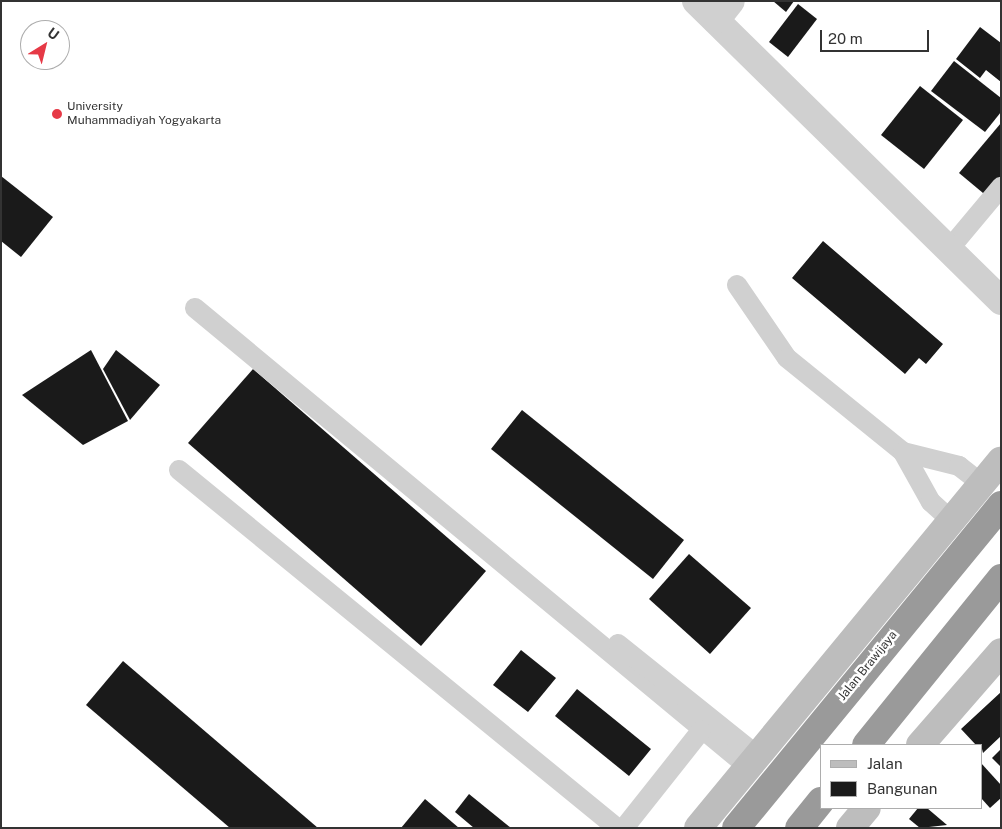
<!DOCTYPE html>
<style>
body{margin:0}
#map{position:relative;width:1002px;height:829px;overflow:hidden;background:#fff;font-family:"Public Sans",sans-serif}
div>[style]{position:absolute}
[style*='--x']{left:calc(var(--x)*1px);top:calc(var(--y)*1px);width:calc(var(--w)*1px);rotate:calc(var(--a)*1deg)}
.building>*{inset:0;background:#1a1a1a}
.lane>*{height:20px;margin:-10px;padding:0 10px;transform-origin:10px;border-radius:10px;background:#d0d0d0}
.street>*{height:28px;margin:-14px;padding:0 14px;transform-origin:14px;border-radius:14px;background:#d0d0d0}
.secondary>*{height:28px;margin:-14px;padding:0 14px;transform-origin:14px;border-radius:14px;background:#bdbdbd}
.highway>*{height:28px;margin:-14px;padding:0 14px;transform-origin:14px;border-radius:14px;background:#9a9a9a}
.dots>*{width:14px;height:14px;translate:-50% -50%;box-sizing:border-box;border:2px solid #fff;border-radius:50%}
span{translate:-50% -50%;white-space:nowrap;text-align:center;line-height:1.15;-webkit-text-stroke:5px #fff;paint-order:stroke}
.poi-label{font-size:12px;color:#333}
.left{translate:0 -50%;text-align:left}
.street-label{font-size:12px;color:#333}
.frame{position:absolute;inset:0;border:2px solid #333;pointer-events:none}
.legend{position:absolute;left:820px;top:744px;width:162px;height:65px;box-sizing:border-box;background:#fff;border:1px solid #adadad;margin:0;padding:6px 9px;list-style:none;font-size:15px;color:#333}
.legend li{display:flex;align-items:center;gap:10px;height:25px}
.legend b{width:25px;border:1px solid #adadad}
.north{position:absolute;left:20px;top:20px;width:50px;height:50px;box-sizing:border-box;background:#fff;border:1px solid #adadad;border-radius:50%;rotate:36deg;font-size:14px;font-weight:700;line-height:20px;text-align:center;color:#333}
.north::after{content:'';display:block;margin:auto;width:18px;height:22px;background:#e63946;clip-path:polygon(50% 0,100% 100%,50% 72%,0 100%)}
.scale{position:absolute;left:820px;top:30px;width:109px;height:22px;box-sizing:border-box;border:2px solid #333;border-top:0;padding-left:6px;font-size:15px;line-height:18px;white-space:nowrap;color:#333;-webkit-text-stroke:4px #fff;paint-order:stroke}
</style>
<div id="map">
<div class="building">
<div style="clip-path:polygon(773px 1px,794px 1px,786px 12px)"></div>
<div style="clip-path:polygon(798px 4px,817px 19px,788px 57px,769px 42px)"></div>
<div style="clip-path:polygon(980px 27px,1001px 43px,1001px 82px,986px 70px,980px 78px,956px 59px)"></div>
<div style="clip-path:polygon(954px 61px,1001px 98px,1001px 112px,985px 132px,931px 91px)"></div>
<div style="clip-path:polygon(920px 86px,963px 120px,924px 169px,881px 135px)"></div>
<div style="clip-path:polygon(1001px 123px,1001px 184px,989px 198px,959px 173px)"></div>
<div style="clip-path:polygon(1px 176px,53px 217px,21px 257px,1px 241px)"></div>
<div style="clip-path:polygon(823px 241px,943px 344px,926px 364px,919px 358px,905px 374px,792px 278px)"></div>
<div style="clip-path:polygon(91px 350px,128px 421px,83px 445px,22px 395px)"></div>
<div style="clip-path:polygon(116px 350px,160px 385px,130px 420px,103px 369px)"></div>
<div style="clip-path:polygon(253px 369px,486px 571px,421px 646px,188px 443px)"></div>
<div style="clip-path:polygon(522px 410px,684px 540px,653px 579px,491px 449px)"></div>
<div style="clip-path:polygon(689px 554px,751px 608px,710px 654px,649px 599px)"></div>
<div style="clip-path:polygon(521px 650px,556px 678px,528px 712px,493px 685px)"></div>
<div style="clip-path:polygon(123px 661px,318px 828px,230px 828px,86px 705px)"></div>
<div style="clip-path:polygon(577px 689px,651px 749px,629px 776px,555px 716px)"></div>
<div style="clip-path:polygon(1001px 692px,1001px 736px,983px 753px,981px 745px,976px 745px,961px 729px)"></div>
<div style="clip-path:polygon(1001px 749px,1001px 767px,992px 758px)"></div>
<div style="clip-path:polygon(981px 763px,1001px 785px,1001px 798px,990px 808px,981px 798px)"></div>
<div style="clip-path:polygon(469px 794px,511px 828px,474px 828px,455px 812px)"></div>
<div style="clip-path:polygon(425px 799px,459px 828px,401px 828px)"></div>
<div style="clip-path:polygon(918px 808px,927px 808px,947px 825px,920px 828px,909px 819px)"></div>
</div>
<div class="lane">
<div style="--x:950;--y:248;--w:80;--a:-50.1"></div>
<div style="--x:737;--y:285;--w:88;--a:55.6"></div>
<div style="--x:787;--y:358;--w:149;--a:39"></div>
<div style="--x:903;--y:452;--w:58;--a:14"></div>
<div style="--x:959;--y:466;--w:29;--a:38"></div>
<div style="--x:195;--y:308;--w:717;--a:39.68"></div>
<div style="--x:903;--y:452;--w:57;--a:60.8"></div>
<div style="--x:931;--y:502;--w:28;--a:42"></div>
<div style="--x:179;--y:470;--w:566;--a:39.26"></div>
<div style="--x:618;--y:644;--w:181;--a:38.7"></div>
<div style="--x:624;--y:828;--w:124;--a:-51.6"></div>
</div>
<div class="street">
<div style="--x:696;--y:1;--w:428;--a:44.5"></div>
<div style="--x:716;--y:20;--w:24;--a:-52"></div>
</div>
<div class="secondary">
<div style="--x:920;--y:745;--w:123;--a:-48.9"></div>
<div style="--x:698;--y:828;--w:476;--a:-50.5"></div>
<div style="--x:850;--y:828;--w:26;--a:-50"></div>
</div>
<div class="highway">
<div style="--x:866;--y:745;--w:215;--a:-51"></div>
<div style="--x:736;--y:828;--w:418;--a:-50.6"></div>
<div style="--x:799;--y:828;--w:35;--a:-51"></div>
</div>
<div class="dots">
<div style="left:57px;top:114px;background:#e63946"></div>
</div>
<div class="poi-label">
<span class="left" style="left:67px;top:114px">University<br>Muhammadiyah Yogyakarta</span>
</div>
<div class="street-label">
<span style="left:868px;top:666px;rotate:-51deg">Jalan Brawijaya</span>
</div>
<div class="frame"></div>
<ul class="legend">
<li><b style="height:6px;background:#bdbdbd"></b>Jalan</li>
<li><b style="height:14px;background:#1a1a1a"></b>Bangunan</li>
</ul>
<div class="north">U</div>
<div class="scale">20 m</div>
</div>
